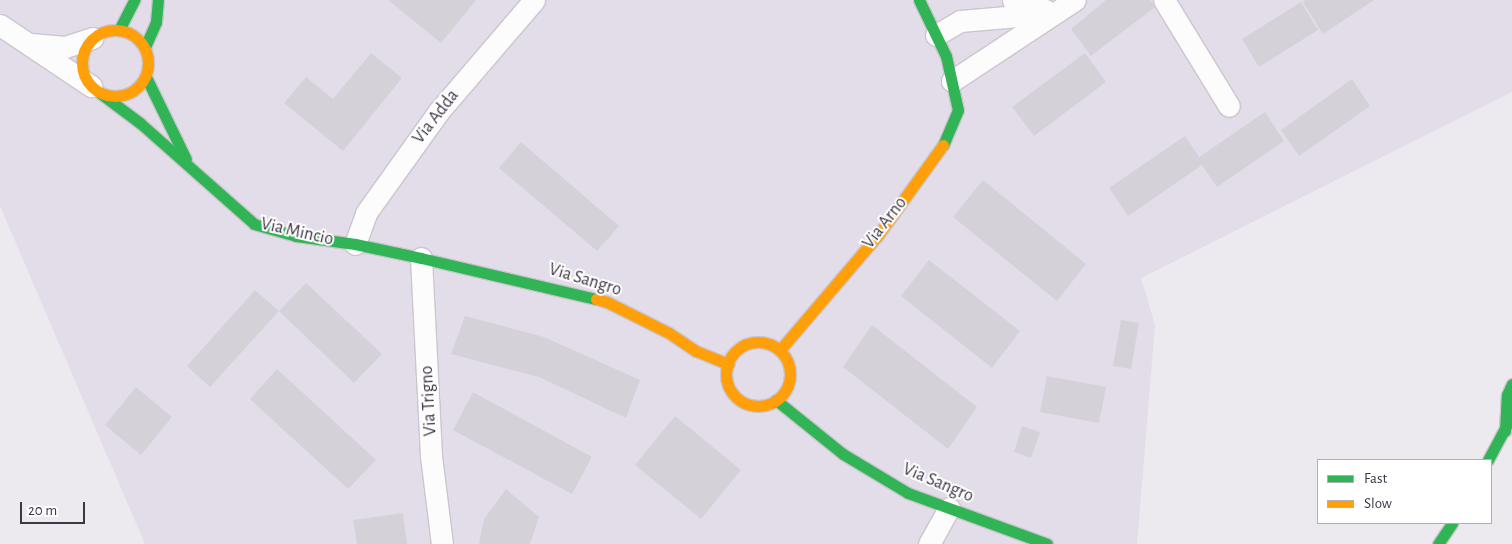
<!DOCTYPE html>
<style>
body{margin:0}
#map{position:relative;width:1512px;height:544px;overflow:hidden;background:#ece9ef;font-family:"Alegreya Sans",sans-serif}
div>[style]{position:absolute}
[style*='--x']{left:calc(var(--x)*1px);top:calc(var(--y)*1px);width:calc(var(--w)*1px);rotate:calc(var(--a)*1deg)}
.residential>*{inset:0;background:#e3dde9}
.building>*{inset:0;background:#d5d1d9}
.roads{filter:drop-shadow(1px 0 #cac6cd) drop-shadow(-1px 0 #cac6cd) drop-shadow(0 1px #cac6cd) drop-shadow(0 -1px #cac6cd)}
.street>*{height:21px;margin:-10.5px;padding:0 10.5px;transform-origin:10.5px;border-radius:10.5px;background:#fcfcfd}
.fast>*{height:11px;margin:-5.5px;padding:0 5.5px;transform-origin:5.5px;border-radius:5.5px;background:#30b455}
.slow>*{height:11px;margin:-5.5px;padding:0 5.5px;transform-origin:5.5px;border-radius:5.5px;background:#ff9f0a}
.slow>.ring{margin:-5.5px;padding:0;box-sizing:content-box;background:none;border:11px solid #ff9f0a;border-radius:50%}
span{translate:-50% -50%;white-space:nowrap;text-align:center;line-height:1.15;-webkit-text-stroke:4px #fff;paint-order:stroke}
.street-label{font-size:18px;color:#3d3645}
.legend{position:absolute;left:1317px;top:459px;width:175px;height:65px;box-sizing:border-box;background:#fff;border:1px solid #b1afb5;margin:0;padding:6px 9px;list-style:none;font-size:15px;color:#3d3645}
.legend li{display:flex;align-items:center;gap:10px;height:25px}
.legend b{width:25px;border:1px solid #b1afb5}
.scale{position:absolute;left:20px;top:502px;width:65px;height:22px;box-sizing:border-box;border:2px solid #3d3645;border-top:0;padding-left:6px;font-size:15px;line-height:18px;white-space:nowrap;color:#3d3645;-webkit-text-stroke:4px #fff;paint-order:stroke}
</style>
<div id="map">
<div class="residential">
<div style="clip-path:polygon(0 0,1512px 0,1512px 92px,1141px 278px,1155px 325px,1137px 544px,145px 544px,0 206px)"></div>
</div>
<div class="building">
<div style="clip-path:polygon(388px 0,476px 0,441px 43px)"></div>
<div style="clip-path:polygon(1106px 0,1150px 0,1155px 7px,1091px 56px,1071px 29px)"></div>
<div style="clip-path:polygon(1306px 0,1374px 0,1323px 34px,1303px 2px)"></div>
<div style="clip-path:polygon(1301px 2px,1318px 30px,1259px 67px,1242px 39px)"></div>
<div style="clip-path:polygon(371px 53px,402px 78px,343px 151px,284px 103px,306px 77px,333px 99px)"></div>
<div style="clip-path:polygon(1085px 53px,1106px 82px,1034px 136px,1012px 107px)"></div>
<div style="clip-path:polygon(1352px 79px,1370px 106px,1299px 156px,1281px 130px)"></div>
<div style="clip-path:polygon(1265px 112px,1284px 141px,1217px 187px,1202px 165px,1128px 216px,1109px 188px,1185px 136px,1199px 157px)"></div>
<div style="clip-path:polygon(521px 142px,619px 226px,597px 251px,499px 168px)"></div>
<div style="clip-path:polygon(983px 180px,1086px 264px,1057px 301px,953px 217px)"></div>
<div style="clip-path:polygon(929px 260px,1020px 331px,992px 368px,901px 296px)"></div>
<div style="clip-path:polygon(306px 283px,382px 354px,354px 383px,279px 311px,210px 387px,187px 366px,255px 290px,279px 311px)"></div>
<div style="clip-path:polygon(465px 316px,544px 337px,640px 380px,626px 418px,539px 377px,451px 354px)"></div>
<div style="clip-path:polygon(1121px 320px,1139px 323px,1131px 369px,1113px 366px)"></div>
<div style="clip-path:polygon(872px 325px,977px 407px,948px 449px,843px 367px)"></div>
<div style="clip-path:polygon(277px 369px,376px 460px,348px 489px,250px 399px)"></div>
<div style="clip-path:polygon(1047px 376px,1106px 387px,1099px 423px,1040px 412px)"></div>
<div style="clip-path:polygon(136px 387px,172px 417px,141px 455px,105px 425px)"></div>
<div style="clip-path:polygon(473px 392px,592px 457px,572px 494px,453px 430px)"></div>
<div style="clip-path:polygon(675px 416px,741px 470px,701px 519px,635px 465px)"></div>
<div style="clip-path:polygon(1022px 426px,1040px 432px,1031px 458px,1014px 452px)"></div>
<div style="clip-path:polygon(506px 489px,539px 517px,530px 544px,479px 544px,484px 519px)"></div>
<div style="clip-path:polygon(403px 513px,407px 544px,357px 544px,353px 520px)"></div>
</div>
<div class="roads">
<div class="street">
<div style="--x:1013;--y:0;--w:34;--a:17"></div>
<div style="--x:1164;--y:0;--w:124;--a:58.5"></div>
<div style="--x:0;--y:25;--w:110;--a:33.8"></div>
<div style="--x:936;--y:35;--w:28;--a:-30"></div>
<div style="--x:960;--y:21;--w:93;--a:-4.9"></div>
<div style="--x:31;--y:44;--w:34;--a:5"></div>
<div style="--x:65;--y:47;--w:29;--a:-18"></div>
<div style="--x:952;--y:81;--w:147;--a:-33.4"></div>
<div style="--x:355;--y:244;--w:33;--a:-70"></div>
<div style="--x:366;--y:213;--w:125;--a:-54.4"></div>
<div style="--x:439;--y:111;--w:146;--a:-49.4"></div>
<div style="--x:421;--y:258;--w:198;--a:87.1"></div>
<div style="--x:431;--y:456;--w:89;--a:82.9"></div>
<div style="--x:929;--y:544;--w:41;--a:-60.9"></div>
</div>
<div class="fast">
<div style="--x:919;--y:0;--w:62;--a:64.3"></div>
<div style="--x:946;--y:56;--w:55;--a:77.5"></div>
<div style="--x:958;--y:110;--w:38;--a:113"></div>
<div style="--x:119;--y:30;--w:34;--a:-63"></div>
<div style="--x:145;--y:47;--w:27;--a:-66"></div>
<div style="--x:156;--y:22;--w:22;--a:-85"></div>
<div style="--x:146;--y:77;--w:91;--a:64"></div>
<div style="--x:100;--y:93;--w:50;--a:36.9"></div>
<div style="--x:140;--y:123;--w:152;--a:41.5"></div>
<div style="--x:254;--y:224;--w:44;--a:15.9"></div>
<div style="--x:296;--y:236;--w:60;--a:7.7"></div>
<div style="--x:355;--y:244;--w:67;--a:12"></div>
<div style="--x:421;--y:258;--w:180;--a:13.2"></div>
<div style="--x:776;--y:400;--w:86;--a:38.9"></div>
<div style="--x:843;--y:454;--w:76;--a:31"></div>
<div style="--x:908;--y:493;--w:148;--a:20.1"></div>
<div style="--x:1505;--y:431;--w:36;--a:-87"></div>
<div style="--x:1507;--y:395;--w:12;--a:-66"></div>
<div style="--x:1488;--y:460;--w:51;--a:-61.9"></div>
<div style="--x:1438;--y:544;--w:25;--a:-56"></div>
</div>
<div class="slow">
<div class="ring" style="left:82px;top:30px;width:55px;height:55px"></div>
<div style="--x:596;--y:299;--w:11;--a:15"></div>
<div style="--x:607;--y:302;--w:69;--a:26.6"></div>
<div style="--x:669;--y:333;--w:32;--a:34"></div>
<div style="--x:696;--y:351;--w:35;--a:22"></div>
<div class="ring" style="left:726px;top:342px;width:53px;height:53px"></div>
<div style="--x:780;--y:350;--w:151;--a:-49.6"></div>
<div style="--x:878;--y:235;--w:111;--a:-54.2"></div>
</div>
</div>
<div class="street-label">
<span style="left:436px;top:117px;rotate:-52deg">Via Adda</span>
<span style="left:885px;top:223px;rotate:-52deg">Via Arno</span>
<span style="left:297px;top:232px;rotate:13deg">Via Mincio</span>
<span style="left:585px;top:280px;rotate:17deg">Via Sangro</span>
<span style="left:429px;top:401px;rotate:-93deg">Via Trigno</span>
<span style="left:938px;top:483px;rotate:23deg">Via Sangro</span>
</div>
<ul class="legend">
<li><b style="height:6px;background:#30b455"></b>Fast</li>
<li><b style="height:6px;background:#ff9f0a"></b>Slow</li>
</ul>
<div class="scale">20 m</div>
</div>
